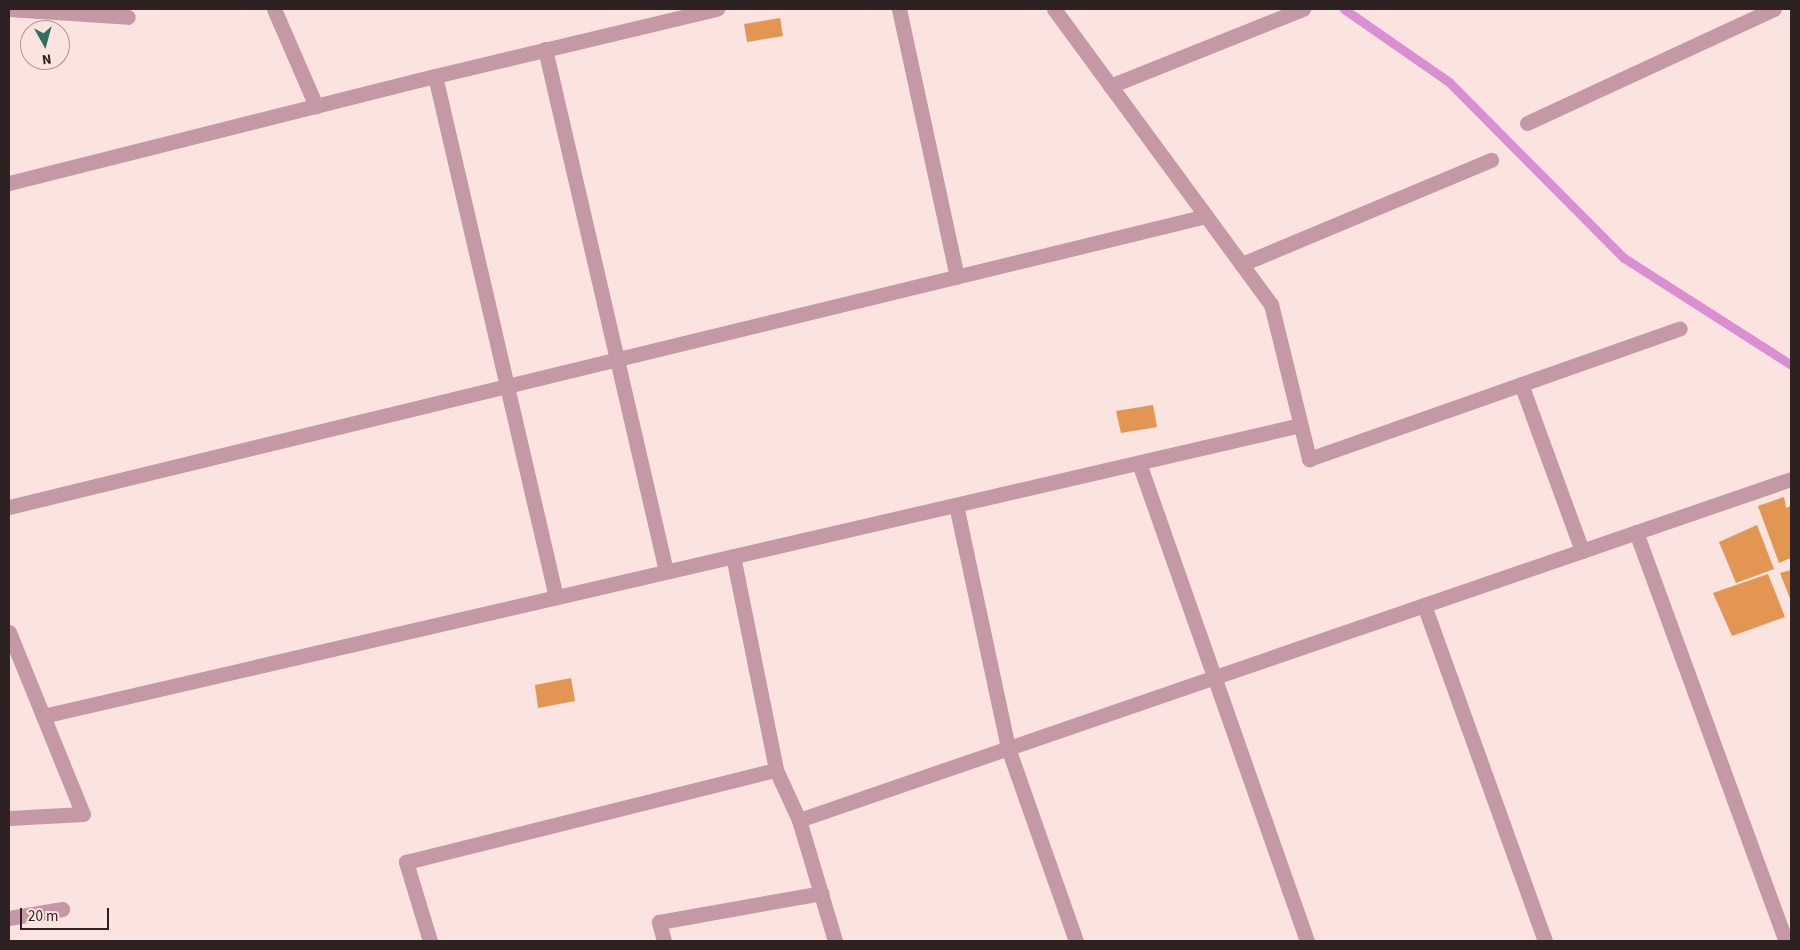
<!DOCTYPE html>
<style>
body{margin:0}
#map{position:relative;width:1800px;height:950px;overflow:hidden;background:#fbe3df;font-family:"Source Sans 3",sans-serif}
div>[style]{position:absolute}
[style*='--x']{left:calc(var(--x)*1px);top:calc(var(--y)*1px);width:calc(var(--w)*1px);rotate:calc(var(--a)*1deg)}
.stream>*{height:9px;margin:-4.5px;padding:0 4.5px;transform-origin:4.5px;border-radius:4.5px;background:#d98fd2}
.building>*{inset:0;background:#e39554}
.street>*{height:15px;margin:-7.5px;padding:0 7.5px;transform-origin:7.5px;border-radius:7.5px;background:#c598a5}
span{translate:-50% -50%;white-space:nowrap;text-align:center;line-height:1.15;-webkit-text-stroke:4px #fbe3df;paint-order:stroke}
.frame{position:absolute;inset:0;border:10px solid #2d2221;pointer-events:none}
.north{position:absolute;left:20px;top:20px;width:50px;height:50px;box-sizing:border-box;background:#fbe3df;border:1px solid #a99693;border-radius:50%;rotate:173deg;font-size:14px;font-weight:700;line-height:20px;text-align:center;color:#2d2221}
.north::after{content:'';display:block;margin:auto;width:18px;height:22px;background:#2e7061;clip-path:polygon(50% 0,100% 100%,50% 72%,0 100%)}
.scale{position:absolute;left:20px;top:908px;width:89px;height:22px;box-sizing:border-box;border:2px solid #2d2221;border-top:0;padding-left:6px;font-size:15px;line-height:18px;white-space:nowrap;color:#2d2221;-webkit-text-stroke:4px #fbe3df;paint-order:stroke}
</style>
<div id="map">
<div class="stream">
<div style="--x:1344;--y:9;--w:128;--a:34.8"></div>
<div style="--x:1449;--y:82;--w:248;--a:45.2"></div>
<div style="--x:1624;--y:258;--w:198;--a:32.6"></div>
</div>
<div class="building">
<div style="clip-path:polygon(780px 18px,783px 36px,747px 42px,744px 24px)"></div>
<div style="clip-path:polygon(1153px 405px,1157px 427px,1121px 433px,1116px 411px)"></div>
<div style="clip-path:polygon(1784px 497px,1786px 508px,1791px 506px,1791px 558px,1779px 563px,1758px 506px)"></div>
<div style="clip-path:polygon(1757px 525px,1774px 569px,1736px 583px,1719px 542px)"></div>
<div style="clip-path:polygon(1791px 570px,1791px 601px,1780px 573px)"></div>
<div style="clip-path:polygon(1768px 574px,1785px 617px,1732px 636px,1713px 593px)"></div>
<div style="clip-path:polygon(571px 678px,575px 701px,538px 708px,535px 685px)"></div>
</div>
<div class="street">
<div style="--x:9;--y:9;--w:119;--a:3.8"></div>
<div style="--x:274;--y:9;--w:106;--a:66.6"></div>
<div style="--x:899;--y:9;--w:274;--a:77.8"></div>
<div style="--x:1054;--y:9;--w:366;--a:53.7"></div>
<div style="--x:1271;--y:304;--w:160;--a:76.2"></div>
<div style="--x:1309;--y:459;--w:393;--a:-19.4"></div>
<div style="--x:545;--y:49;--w:536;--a:76.95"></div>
<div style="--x:435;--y:76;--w:535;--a:76.93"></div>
<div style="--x:1110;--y:86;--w:208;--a:-21.8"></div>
<div style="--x:1527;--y:123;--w:272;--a:-24.8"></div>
<div style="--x:9;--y:183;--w:439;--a:-14.1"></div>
<div style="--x:435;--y:76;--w:290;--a:-13.4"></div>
<div style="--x:1242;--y:264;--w:270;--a:-22.7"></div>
<div style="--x:1521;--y:384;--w:178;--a:69.9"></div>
<div style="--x:1139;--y:463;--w:507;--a:70.64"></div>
<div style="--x:956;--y:505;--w:249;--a:77.9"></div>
<div style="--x:1008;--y:748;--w:205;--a:70.6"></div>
<div style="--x:9;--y:507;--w:1232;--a:-13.66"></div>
<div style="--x:1636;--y:532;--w:436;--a:69.9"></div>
<div style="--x:733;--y:556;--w:218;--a:78.6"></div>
<div style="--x:776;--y:770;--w:55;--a:65.3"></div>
<div style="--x:799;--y:820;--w:126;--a:73.4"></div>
<div style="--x:1424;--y:605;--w:357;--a:70.2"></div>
<div style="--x:9;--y:632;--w:196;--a:67.9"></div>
<div style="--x:83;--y:814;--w:74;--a:176.9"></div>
<div style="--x:43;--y:716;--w:1290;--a:-13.03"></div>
<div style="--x:799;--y:820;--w:1049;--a:-18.97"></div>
<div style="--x:9;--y:918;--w:54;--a:-9.6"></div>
<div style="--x:430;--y:941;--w:83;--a:-106.9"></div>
<div style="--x:406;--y:862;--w:381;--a:-14"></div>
<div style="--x:664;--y:941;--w:20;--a:-105"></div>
<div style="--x:659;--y:922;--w:165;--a:-10.1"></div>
</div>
<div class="frame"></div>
<div class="north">N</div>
<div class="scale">20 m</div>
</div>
